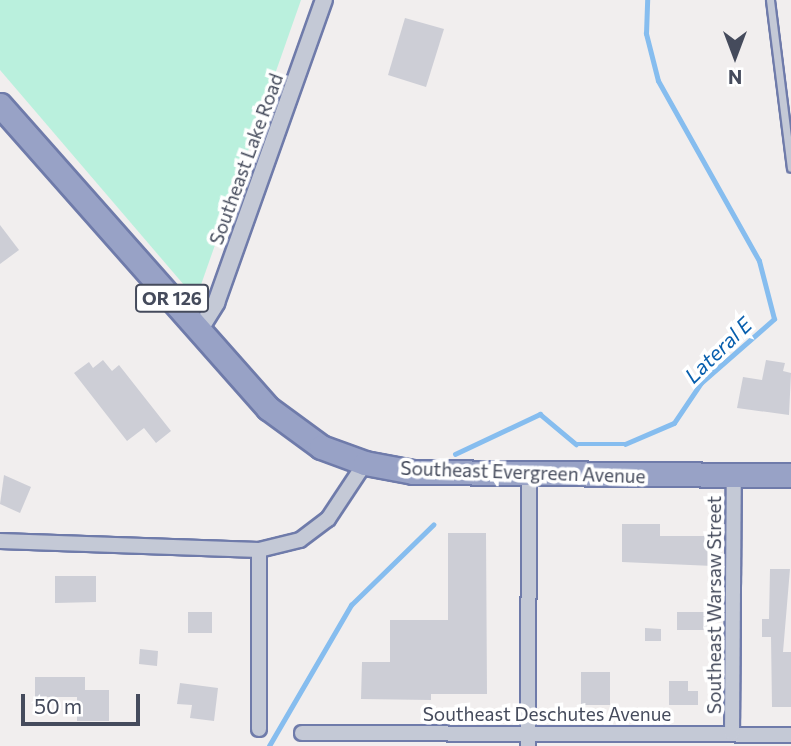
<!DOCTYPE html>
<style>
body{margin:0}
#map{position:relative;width:791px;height:746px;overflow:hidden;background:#f1eeee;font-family:Commissioner,sans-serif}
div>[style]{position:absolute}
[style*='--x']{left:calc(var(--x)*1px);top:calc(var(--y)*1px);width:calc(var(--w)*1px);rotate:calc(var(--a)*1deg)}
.green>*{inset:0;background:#baf0dd}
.stream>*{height:4.5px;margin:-2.25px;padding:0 2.25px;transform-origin:2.25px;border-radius:2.25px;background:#86bdef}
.building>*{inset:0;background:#cdced6}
.roads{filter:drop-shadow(2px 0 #6f7baa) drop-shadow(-2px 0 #6f7baa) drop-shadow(0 2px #6f7baa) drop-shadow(0 -2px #6f7baa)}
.service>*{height:7px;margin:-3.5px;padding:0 3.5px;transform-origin:3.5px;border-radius:3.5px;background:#c4c9d6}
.minor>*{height:14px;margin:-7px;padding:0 7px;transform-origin:7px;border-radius:7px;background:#c4c9d6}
.tertiary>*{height:16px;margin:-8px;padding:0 8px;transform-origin:8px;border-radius:8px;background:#c4c9d6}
.trunk>*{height:23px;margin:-11.5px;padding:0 11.5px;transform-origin:11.5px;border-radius:11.5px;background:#98a2c6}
span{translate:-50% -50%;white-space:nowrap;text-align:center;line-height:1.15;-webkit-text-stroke:7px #fff;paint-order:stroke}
.shield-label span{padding:2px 5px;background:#fff;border:2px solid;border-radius:5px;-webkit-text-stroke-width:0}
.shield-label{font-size:18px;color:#454b5c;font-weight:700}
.street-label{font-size:19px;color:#454b5c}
.water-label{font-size:21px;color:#075ead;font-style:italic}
.north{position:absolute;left:700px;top:21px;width:70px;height:70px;-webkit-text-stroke:5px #fff;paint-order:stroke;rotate:180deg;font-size:19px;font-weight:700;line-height:28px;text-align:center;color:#454b5c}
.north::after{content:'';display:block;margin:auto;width:24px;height:32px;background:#454b5c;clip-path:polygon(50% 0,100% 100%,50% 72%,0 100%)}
.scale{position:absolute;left:21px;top:694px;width:119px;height:32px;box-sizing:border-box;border:4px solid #454b5c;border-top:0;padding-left:9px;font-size:21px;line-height:24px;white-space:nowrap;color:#454b5c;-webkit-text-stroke:5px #fff;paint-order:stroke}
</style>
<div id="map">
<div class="green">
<div style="clip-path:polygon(0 0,301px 0,196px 299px,0 70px)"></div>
</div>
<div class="stream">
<div style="--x:455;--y:454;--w:94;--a:-25.2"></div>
<div style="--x:540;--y:414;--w:47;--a:39.8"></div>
<div style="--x:576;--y:444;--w:49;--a:0"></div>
<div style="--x:625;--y:444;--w:53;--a:-23.2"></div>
<div style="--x:674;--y:423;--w:48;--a:-56"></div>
<div style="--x:701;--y:383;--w:97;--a:-41.2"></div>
<div style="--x:774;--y:319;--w:60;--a:-104.5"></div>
<div style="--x:759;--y:261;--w:206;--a:-119.3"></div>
<div style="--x:658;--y:81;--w:49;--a:-104.3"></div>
<div style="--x:646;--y:34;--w:34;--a:-88"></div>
<div style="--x:269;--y:746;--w:163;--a:-59.8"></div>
<div style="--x:351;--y:605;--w:115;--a:-44.3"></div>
</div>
<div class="building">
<div style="clip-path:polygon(405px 18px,444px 29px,426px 87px,388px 75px)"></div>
<div style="clip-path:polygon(0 225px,19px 250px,0 264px)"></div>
<div style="clip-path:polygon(103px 360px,112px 371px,119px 365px,171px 431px,156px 443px,144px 428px,127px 441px,74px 373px,89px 362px,93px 368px)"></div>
<div style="clip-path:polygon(766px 360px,785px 363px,783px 371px,791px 373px,789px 415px,737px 408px,743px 377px,762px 380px)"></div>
<div style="clip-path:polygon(4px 475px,31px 487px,20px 513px,0 504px)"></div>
<div style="clip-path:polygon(622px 524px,660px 524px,660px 536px,713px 536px,713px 566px,622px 562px)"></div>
<div style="clip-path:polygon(448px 533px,486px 533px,487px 694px,431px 694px,431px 700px,361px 699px,362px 662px,390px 662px,390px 620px,448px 620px)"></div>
<div style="clip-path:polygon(770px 569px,790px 569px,783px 652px,791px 652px,791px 707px,772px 707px,771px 637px,762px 637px,762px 619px,769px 619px)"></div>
<div style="clip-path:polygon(55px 576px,96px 576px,96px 602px,55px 603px)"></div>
<div style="clip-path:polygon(188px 612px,212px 612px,212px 633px,188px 633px)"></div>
<div style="clip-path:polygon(677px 612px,707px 612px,707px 630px,677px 630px)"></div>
<div style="clip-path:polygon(645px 628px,661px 629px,661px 641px,645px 641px)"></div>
<div style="clip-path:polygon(140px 649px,158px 651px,157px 666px,139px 664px)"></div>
<div style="clip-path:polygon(581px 672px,610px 672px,610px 705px,581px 705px)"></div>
<div style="clip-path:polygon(35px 677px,85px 677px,85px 690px,109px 690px,109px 721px,77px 721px,77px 697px,35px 697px)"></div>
<div style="clip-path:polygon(669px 681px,688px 681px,688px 691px,698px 691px,698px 705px,669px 705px)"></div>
<div style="clip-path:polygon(180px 683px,218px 688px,214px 721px,190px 718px,192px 705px,177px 704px)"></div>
</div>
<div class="roads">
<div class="service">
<div style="--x:770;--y:0;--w:169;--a:82.9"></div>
</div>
<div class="minor">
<div style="--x:0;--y:541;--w:259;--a:2"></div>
<div style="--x:259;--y:550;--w:42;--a:-13.7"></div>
<div style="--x:300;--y:540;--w:35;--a:-37"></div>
<div style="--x:328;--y:519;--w:67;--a:-56.5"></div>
<div style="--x:259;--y:729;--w:179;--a:-90"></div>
<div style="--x:302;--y:733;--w:489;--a:0.2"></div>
<div style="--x:732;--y:733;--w:256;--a:-89.6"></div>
<div style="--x:528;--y:746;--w:272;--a:-89.8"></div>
</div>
<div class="tertiary">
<div style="--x:200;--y:329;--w:31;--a:-58"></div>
<div style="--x:216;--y:303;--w:322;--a:-70.4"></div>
</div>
<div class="trunk">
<div style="--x:0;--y:105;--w:405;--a:48.5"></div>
<div style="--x:268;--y:408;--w:66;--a:36.3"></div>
<div style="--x:321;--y:447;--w:47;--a:20"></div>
<div style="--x:365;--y:463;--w:49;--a:10.6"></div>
<div style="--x:413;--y:472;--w:378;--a:0.5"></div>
</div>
</div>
<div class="shield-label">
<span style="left:172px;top:298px">OR 126</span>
</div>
<div class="street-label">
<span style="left:246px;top:159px;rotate:-70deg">Southeast Lake Road</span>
<span style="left:523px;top:472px;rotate:2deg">Southeast Evergreen Avenue</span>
<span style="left:714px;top:605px;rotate:-90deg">Southeast Warsaw Street</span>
<span style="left:547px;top:714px">Southeast Deschutes Avenue</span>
</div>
<div class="water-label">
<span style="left:718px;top:350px;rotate:-44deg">Lateral E</span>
</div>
<div class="north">N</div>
<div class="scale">50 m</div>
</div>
